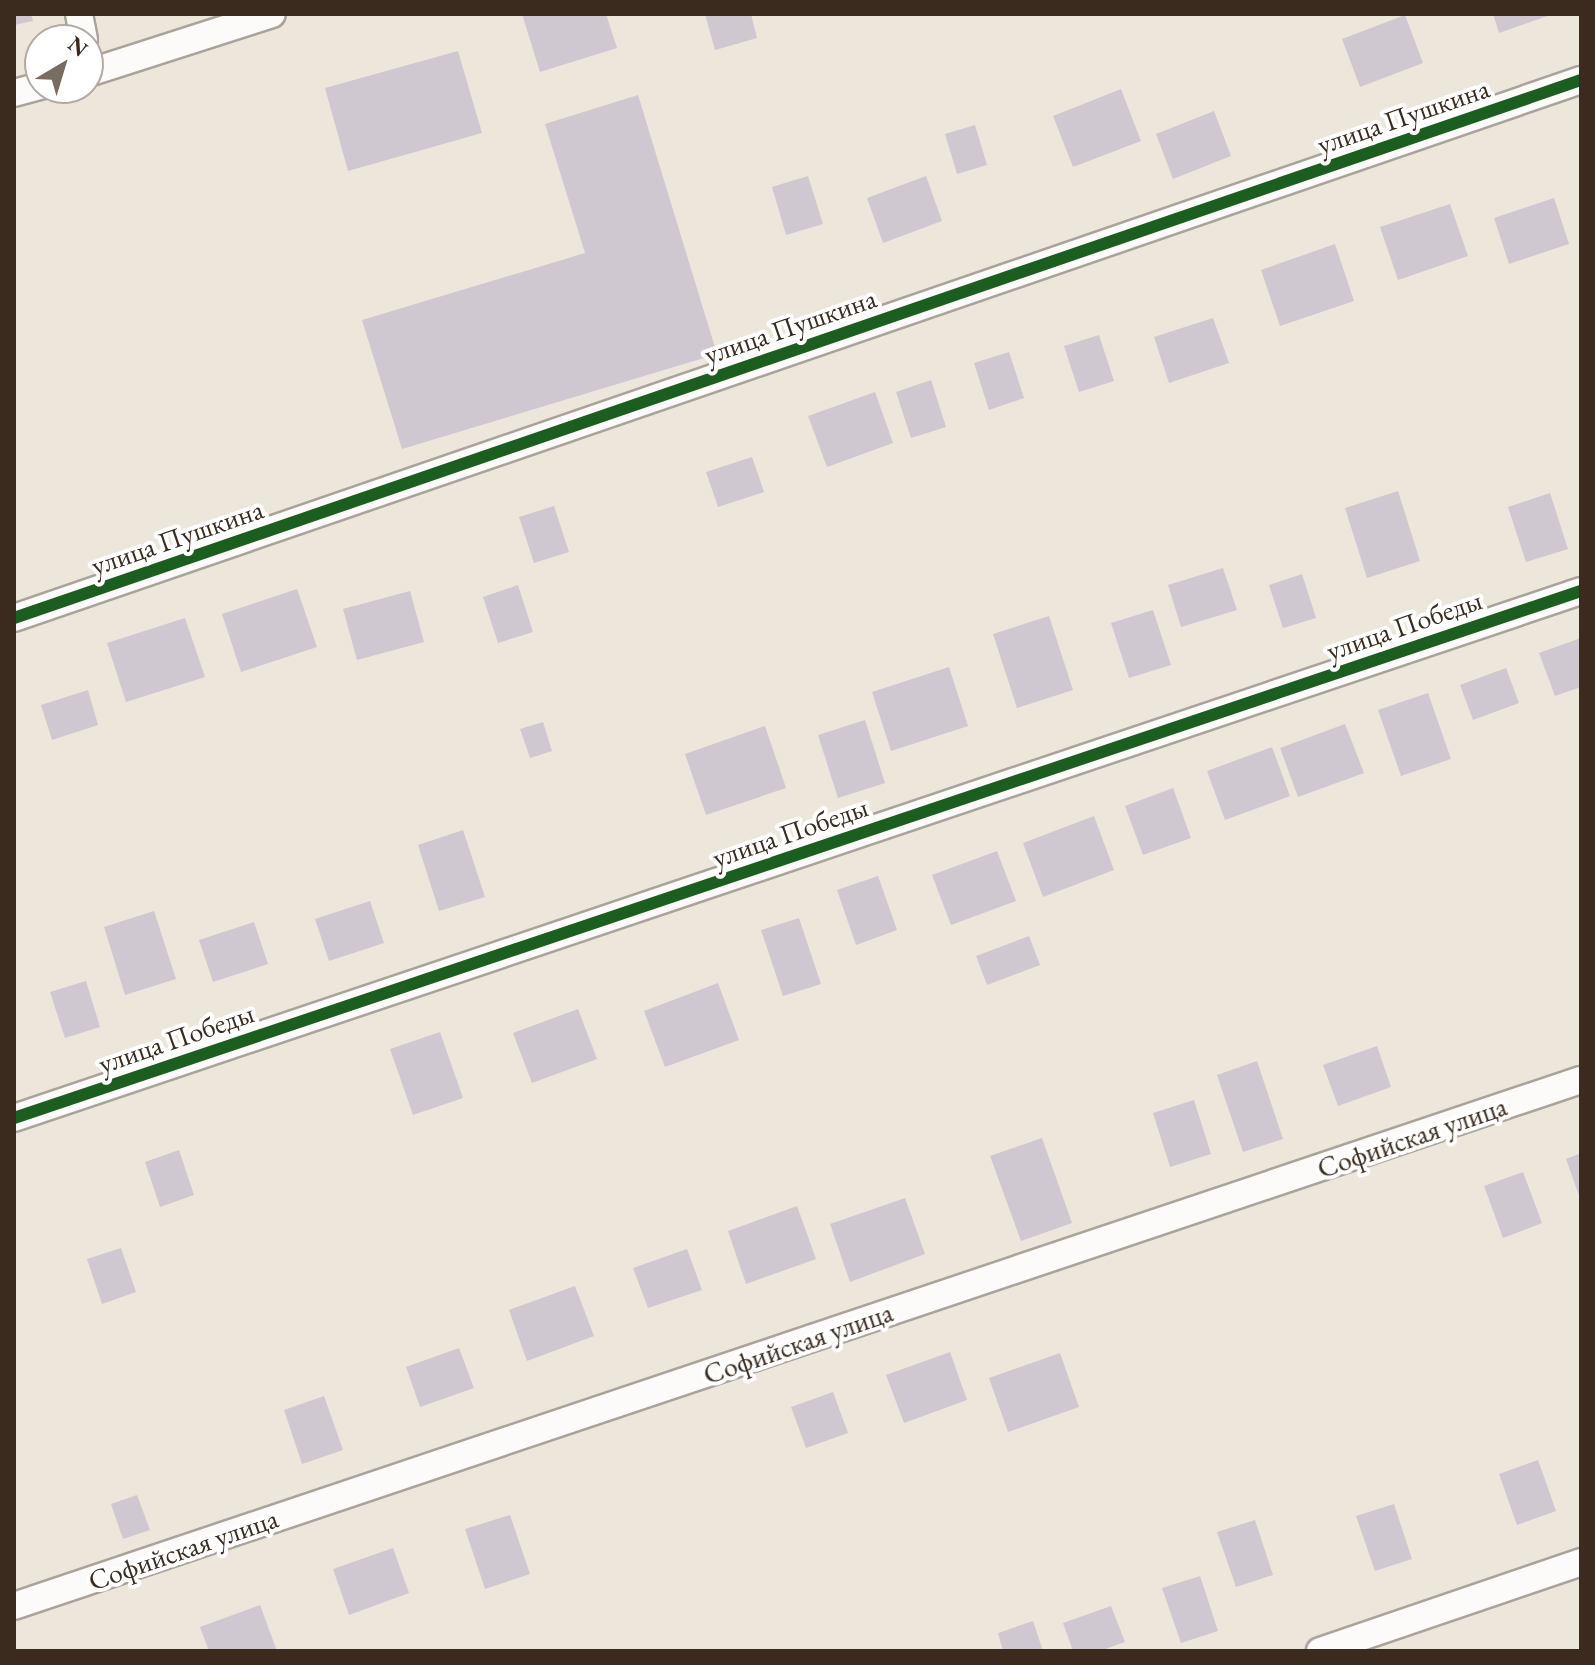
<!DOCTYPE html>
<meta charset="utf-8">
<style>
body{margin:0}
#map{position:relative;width:1595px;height:1665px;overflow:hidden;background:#ede6da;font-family:"EB Garamond",serif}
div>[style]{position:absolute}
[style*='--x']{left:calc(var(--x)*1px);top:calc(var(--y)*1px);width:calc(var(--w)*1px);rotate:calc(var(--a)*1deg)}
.building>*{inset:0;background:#cfc8d1}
.roads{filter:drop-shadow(2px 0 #a9a39b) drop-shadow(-2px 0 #a9a39b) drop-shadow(0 2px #a9a39b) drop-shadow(0 -2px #a9a39b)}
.street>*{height:26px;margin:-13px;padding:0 13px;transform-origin:13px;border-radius:13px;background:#fcfbf9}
.cycleway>*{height:12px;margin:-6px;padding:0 6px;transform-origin:6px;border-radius:6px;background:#1b5e20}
span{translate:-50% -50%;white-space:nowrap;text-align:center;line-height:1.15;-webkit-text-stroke:8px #fff;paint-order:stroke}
.street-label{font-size:28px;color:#3b2a1e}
.frame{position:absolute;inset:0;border:16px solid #3b2a1e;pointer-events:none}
.north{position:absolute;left:24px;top:24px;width:80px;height:80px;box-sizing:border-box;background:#fff;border:2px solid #b1aaa5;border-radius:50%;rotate:38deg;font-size:22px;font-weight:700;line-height:32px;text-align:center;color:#3b2a1e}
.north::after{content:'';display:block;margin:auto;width:28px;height:36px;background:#796c60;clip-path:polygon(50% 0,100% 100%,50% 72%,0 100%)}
</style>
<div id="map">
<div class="building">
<div style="clip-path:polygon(14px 14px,31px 14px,33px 21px,14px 25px)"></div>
<div style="clip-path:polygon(522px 14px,606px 14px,617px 48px,540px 72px)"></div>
<div style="clip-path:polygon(705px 14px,751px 14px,757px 38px,715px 50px)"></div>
<div style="clip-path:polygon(1493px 14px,1553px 14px,1499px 33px)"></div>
<div style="clip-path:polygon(1405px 15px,1423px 63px,1360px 87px,1342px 39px)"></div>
<div style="clip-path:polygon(458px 51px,482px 133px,348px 171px,325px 88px)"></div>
<div style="clip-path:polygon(1121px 89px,1141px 141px,1073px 167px,1053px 116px)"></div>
<div style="clip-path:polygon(638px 95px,717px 354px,402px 449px,362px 320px,585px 253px,545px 124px)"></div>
<div style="clip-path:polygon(1214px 111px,1231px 156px,1173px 179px,1156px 134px)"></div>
<div style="clip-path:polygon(975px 125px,987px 165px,957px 174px,945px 134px)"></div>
<div style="clip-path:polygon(808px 176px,823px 224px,786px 235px,772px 187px)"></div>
<div style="clip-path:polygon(926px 176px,942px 221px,883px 243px,867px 198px)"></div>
<div style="clip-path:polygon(1554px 198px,1569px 244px,1509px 264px,1494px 218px)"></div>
<div style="clip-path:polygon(1450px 204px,1468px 256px,1398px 280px,1380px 227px)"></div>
<div style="clip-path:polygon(1335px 244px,1354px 301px,1280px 326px,1261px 270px)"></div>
<div style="clip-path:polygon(1213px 318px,1229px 363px,1169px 383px,1154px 337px)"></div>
<div style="clip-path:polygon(1099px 335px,1114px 381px,1079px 392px,1064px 346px)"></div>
<div style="clip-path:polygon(1009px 352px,1024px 398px,989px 410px,974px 363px)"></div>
<div style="clip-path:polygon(931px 380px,946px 427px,911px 438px,896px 392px)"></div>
<div style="clip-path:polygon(875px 392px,893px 443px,827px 467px,808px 416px)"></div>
<div style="clip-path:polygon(752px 457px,764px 492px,718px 507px,706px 472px)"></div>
<div style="clip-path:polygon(1398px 491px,1420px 561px,1367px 578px,1345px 508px)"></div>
<div style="clip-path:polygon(1550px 493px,1568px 549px,1526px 562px,1508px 507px)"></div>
<div style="clip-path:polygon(554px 506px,569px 552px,534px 563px,519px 517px)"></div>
<div style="clip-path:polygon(1223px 568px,1237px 610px,1181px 627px,1168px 585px)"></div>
<div style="clip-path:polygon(1302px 574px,1316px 618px,1283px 628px,1269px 585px)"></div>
<div style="clip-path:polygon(518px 585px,533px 632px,498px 643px,483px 597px)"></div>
<div style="clip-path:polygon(297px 589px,317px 647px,241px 672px,222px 614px)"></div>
<div style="clip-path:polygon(410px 591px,424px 642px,357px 660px,343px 609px)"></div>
<div style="clip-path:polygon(1153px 610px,1171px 665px,1129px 678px,1111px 623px)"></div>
<div style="clip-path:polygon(1049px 616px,1073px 690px,1017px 708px,993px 634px)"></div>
<div style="clip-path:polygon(185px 618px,205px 677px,126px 702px,107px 643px)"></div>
<div style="clip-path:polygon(1581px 638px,1581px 687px,1555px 696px,1539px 653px)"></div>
<div style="clip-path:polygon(949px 667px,968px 726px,891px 751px,872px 692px)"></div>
<div style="clip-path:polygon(1506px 668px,1519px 703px,1473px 720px,1460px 685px)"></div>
<div style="clip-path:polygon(88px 690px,98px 725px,52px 740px,41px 705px)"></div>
<div style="clip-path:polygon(1428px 693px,1451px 759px,1401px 776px,1378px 710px)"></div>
<div style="clip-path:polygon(865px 720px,885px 783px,838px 798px,818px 735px)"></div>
<div style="clip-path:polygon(543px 722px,552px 751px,530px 758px,520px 729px)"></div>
<div style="clip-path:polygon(1345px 724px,1364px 773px,1298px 797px,1280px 748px)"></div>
<div style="clip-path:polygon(765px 726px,786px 788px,706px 815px,685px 754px)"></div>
<div style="clip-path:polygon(1272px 747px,1290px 796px,1225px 820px,1207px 771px)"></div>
<div style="clip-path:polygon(1173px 788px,1191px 838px,1143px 855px,1125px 806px)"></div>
<div style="clip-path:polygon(1094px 816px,1114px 870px,1043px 897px,1023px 843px)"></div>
<div style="clip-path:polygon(463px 830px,485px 897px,439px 911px,418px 845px)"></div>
<div style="clip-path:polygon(997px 851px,1016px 901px,951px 925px,932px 875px)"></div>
<div style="clip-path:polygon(878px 876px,897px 930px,856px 945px,837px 890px)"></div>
<div style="clip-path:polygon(370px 901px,384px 943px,329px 961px,315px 919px)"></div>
<div style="clip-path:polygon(154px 911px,176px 979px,125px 995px,104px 927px)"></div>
<div style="clip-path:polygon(799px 918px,821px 984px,783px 996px,761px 930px)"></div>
<div style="clip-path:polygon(254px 922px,268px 964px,213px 982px,199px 940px)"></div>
<div style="clip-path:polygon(1029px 936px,1040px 965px,987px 985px,976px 956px)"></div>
<div style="clip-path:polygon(86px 981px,100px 1027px,65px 1038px,50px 992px)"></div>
<div style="clip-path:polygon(718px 983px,739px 1040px,665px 1067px,644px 1011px)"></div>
<div style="clip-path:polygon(578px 1009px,597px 1059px,532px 1083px,513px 1033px)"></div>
<div style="clip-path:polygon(440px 1032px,463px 1098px,413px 1115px,390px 1049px)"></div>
<div style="clip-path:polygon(1377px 1046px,1391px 1087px,1338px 1106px,1323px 1065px)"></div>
<div style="clip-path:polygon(1257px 1061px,1283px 1139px,1243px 1152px,1217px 1075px)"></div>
<div style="clip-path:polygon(1194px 1100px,1211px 1154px,1170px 1167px,1153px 1113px)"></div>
<div style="clip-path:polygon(1042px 1138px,1072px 1223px,1021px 1241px,990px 1156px)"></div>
<div style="clip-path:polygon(179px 1150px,194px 1195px,160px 1207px,145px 1162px)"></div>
<div style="clip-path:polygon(1581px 1153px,1581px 1201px,1566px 1159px)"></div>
<div style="clip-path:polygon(1523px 1172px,1542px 1223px,1503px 1238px,1484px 1186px)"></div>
<div style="clip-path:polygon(905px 1198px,925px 1254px,850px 1282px,830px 1224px)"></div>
<div style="clip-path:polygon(797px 1206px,816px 1259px,746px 1284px,728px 1231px)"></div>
<div style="clip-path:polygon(121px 1248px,136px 1292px,102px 1304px,87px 1259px)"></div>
<div style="clip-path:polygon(687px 1249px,702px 1290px,648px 1308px,633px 1268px)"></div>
<div style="clip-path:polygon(575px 1286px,594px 1336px,527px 1361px,509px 1310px)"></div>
<div style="clip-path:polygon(459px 1348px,474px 1388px,420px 1407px,406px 1367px)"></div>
<div style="clip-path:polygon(950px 1352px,967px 1400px,904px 1423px,886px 1375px)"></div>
<div style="clip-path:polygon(1060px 1353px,1079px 1407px,1008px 1432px,989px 1378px)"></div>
<div style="clip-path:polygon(833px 1392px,848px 1433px,806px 1448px,791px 1407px)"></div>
<div style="clip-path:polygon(324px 1396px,343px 1450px,302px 1464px,284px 1410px)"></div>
<div style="clip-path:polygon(1538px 1460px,1556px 1511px,1517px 1525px,1499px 1474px)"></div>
<div style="clip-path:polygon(137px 1495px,150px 1530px,123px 1539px,111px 1504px)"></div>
<div style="clip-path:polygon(1394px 1504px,1412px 1559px,1375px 1571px,1356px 1516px)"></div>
<div style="clip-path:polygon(510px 1515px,530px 1574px,485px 1589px,465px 1529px)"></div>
<div style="clip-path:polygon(1255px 1520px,1273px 1575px,1236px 1587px,1217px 1532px)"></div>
<div style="clip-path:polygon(393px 1548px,409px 1593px,349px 1615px,333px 1569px)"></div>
<div style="clip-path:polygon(1200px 1576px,1218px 1631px,1181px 1643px,1162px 1588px)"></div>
<div style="clip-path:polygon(260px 1605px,277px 1651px,209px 1651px,200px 1627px)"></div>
<div style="clip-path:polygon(1111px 1606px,1125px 1642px,1100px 1651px,1073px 1651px,1063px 1623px)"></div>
<div style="clip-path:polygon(1033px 1621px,1043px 1651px,1003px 1651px,998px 1633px)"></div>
</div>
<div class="roads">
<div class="street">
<div style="--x:79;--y:14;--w:26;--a:79"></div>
<div style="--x:88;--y:73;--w:193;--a:-17.8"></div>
<div style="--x:14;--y:93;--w:27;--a:-15"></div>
<div style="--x:14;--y:618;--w:1657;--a:-18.95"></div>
<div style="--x:14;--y:1118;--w:1653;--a:-18.59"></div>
<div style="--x:14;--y:1606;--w:1653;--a:-18.56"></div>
<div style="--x:1320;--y:1651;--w:276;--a:-18.8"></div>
</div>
</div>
<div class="cycleway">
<div style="--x:14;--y:618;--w:1657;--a:-18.95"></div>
<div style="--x:14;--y:1118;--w:1653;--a:-18.59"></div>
</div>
<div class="street-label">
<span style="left:1403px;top:116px;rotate:-19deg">улица Пушкина</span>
<span style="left:790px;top:326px;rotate:-19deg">улица Пушкина</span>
<span style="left:177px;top:537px;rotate:-19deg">улица Пушкина</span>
<span style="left:1404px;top:625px;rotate:-19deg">улица Победы</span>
<span style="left:790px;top:832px;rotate:-19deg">улица Победы</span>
<span style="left:176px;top:1038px;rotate:-19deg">улица Победы</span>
<span style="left:1412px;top:1137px;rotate:-19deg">Софийская улица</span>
<span style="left:798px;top:1343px;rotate:-19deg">Софийская улица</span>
<span style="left:183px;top:1549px;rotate:-19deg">Софийская улица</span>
</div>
<div class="frame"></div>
<div class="north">N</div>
</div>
